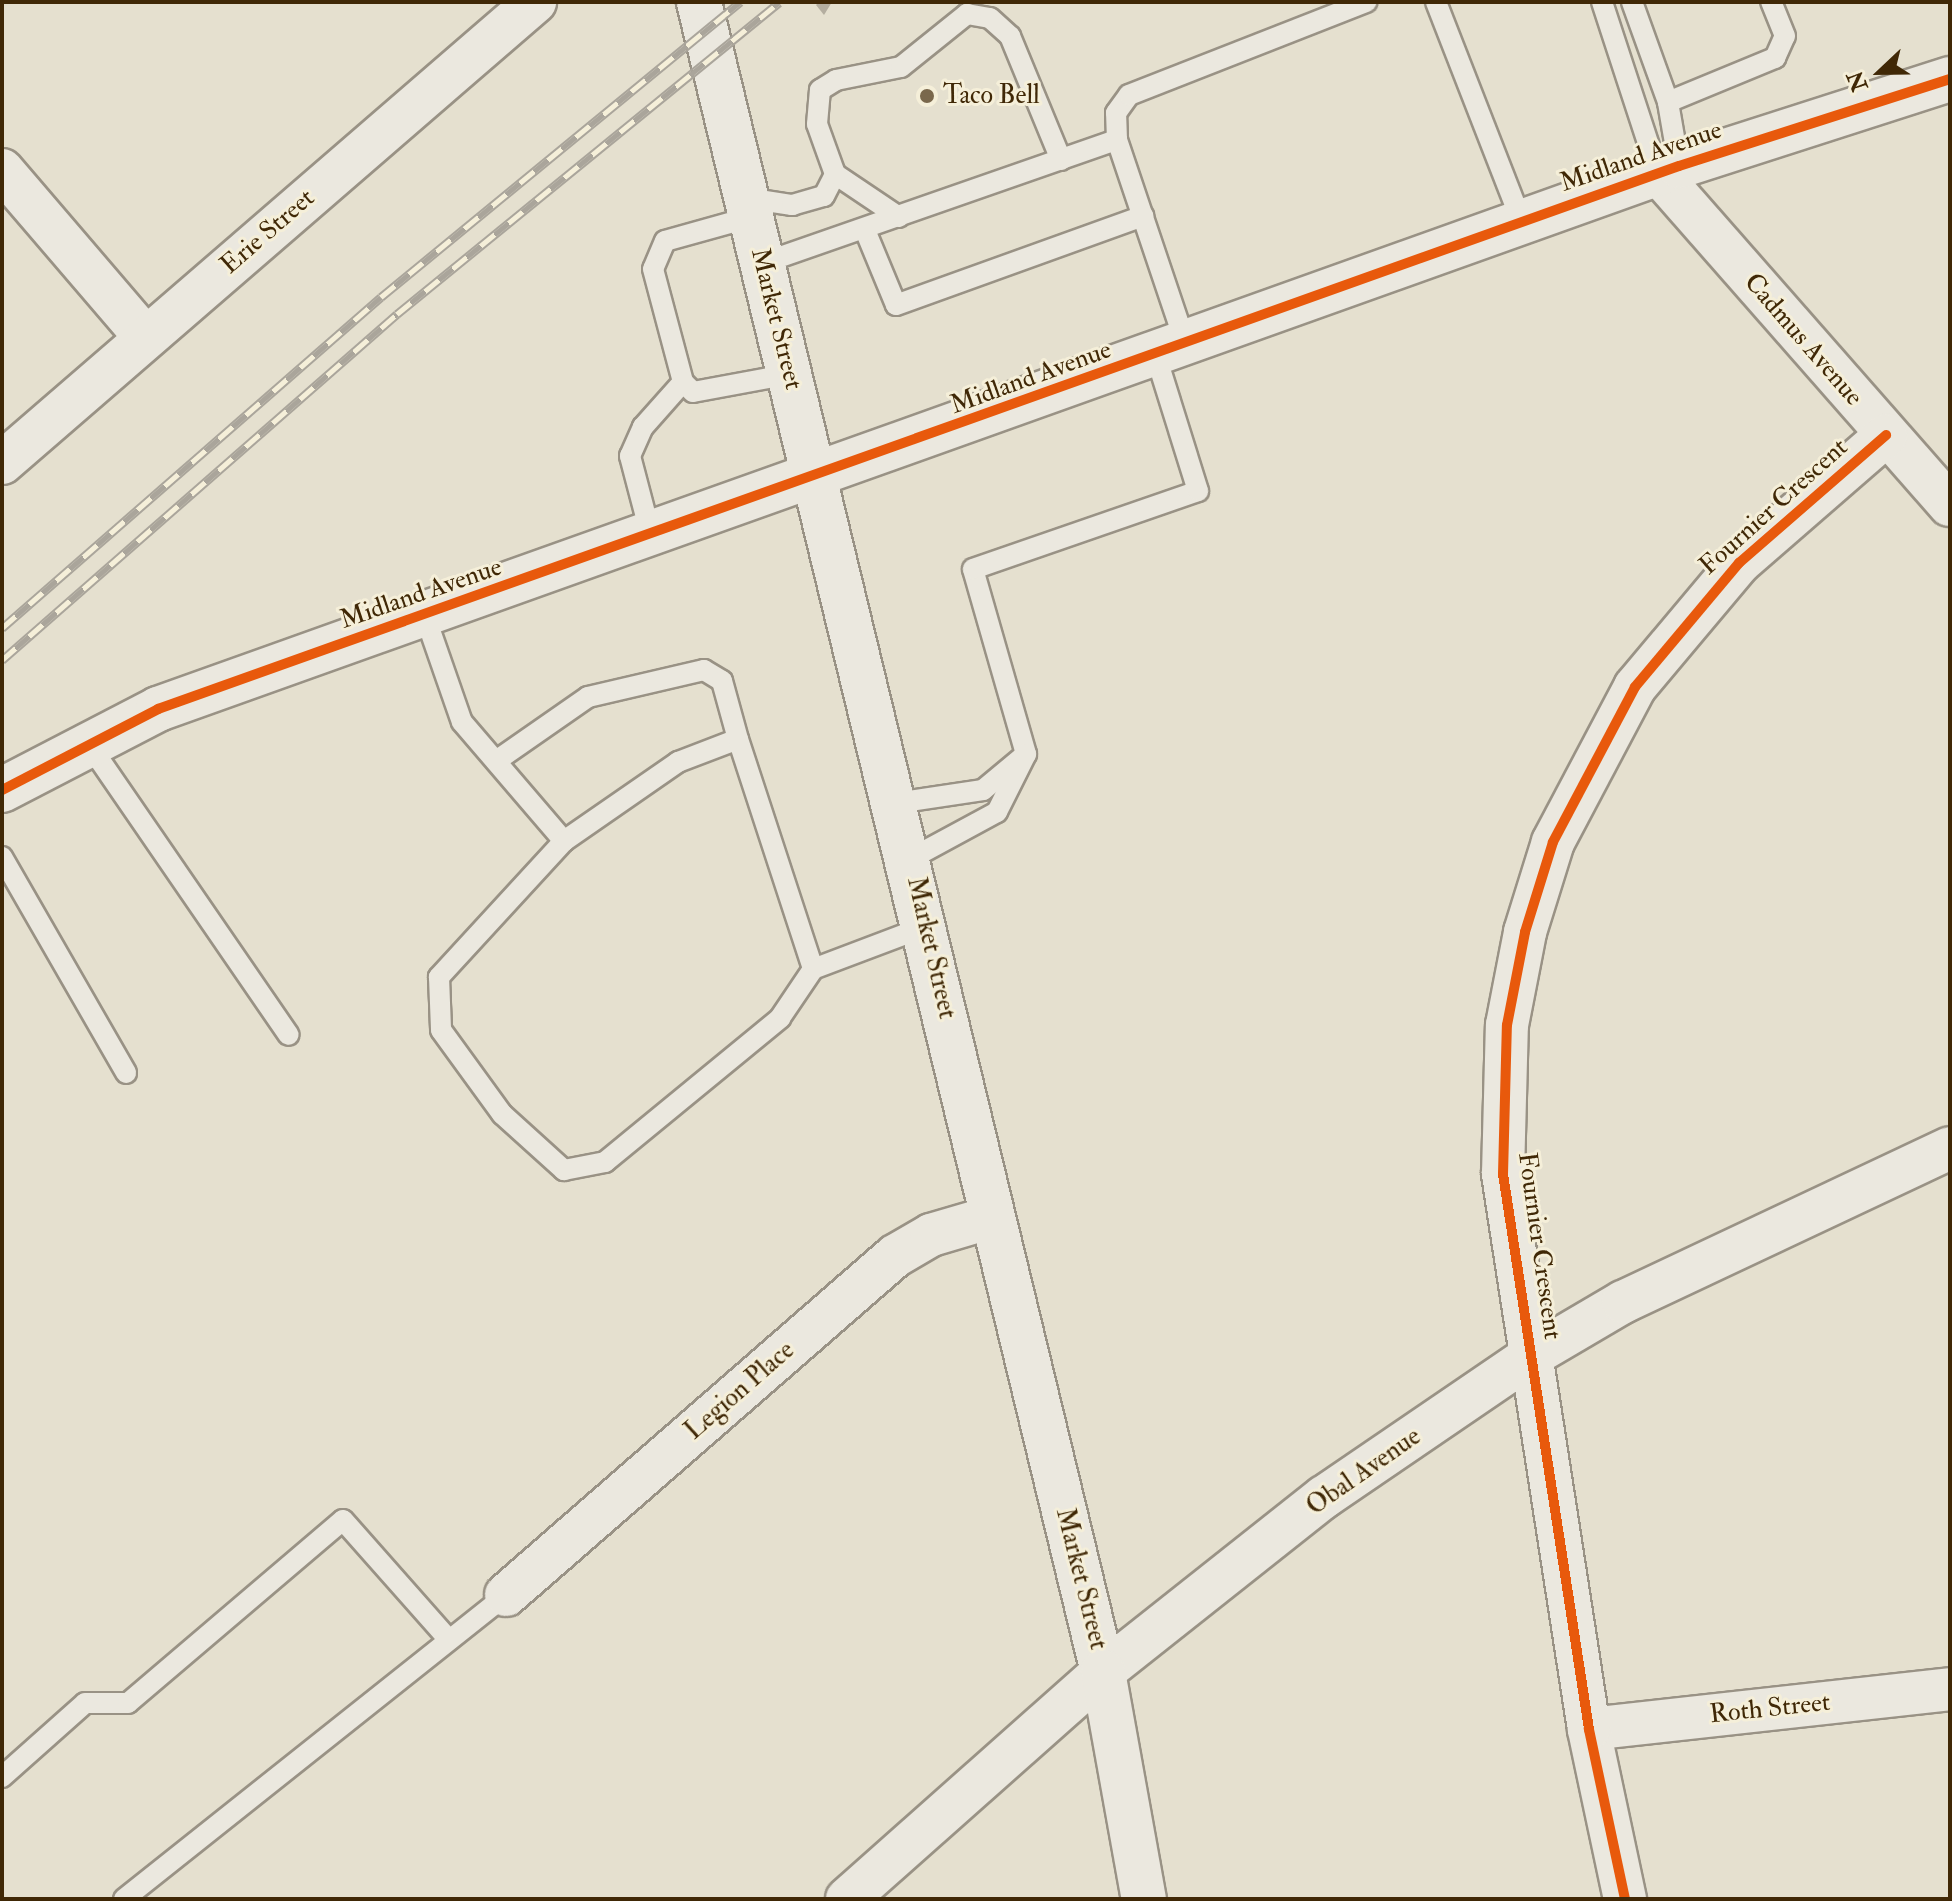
<!DOCTYPE html>
<style>
body{margin:0}
#map{position:relative;width:1952px;height:1901px;overflow:hidden;background:#e5e0cf;font-family:"IM FELL Double Pica",serif}
div>[style]{position:absolute}
[style*='--x']{left:calc(var(--x)*1px);top:calc(var(--y)*1px);width:calc(var(--w)*1px);rotate:calc(var(--a)*1deg)}
.building>*{inset:0;background:#b4aea0}
.roads{filter:drop-shadow(2px 0 #999285) drop-shadow(-2px 0 #999285) drop-shadow(0 2px #999285) drop-shadow(0 -2px #999285)}
.service>*{height:20px;margin:-10px;padding:0 10px;transform-origin:10px;border-radius:10px;background:#ebe8df}
.minor>*{height:42px;margin:-21px;padding:0 21px;transform-origin:21px;border-radius:21px;background:#ebe8df}
.tertiary>*{height:44px;margin:-22px;padding:0 22px;transform-origin:22px;border-radius:22px;background:#ebe8df}
.secondary>*{height:44px;margin:-22px;padding:0 22px;transform-origin:22px;border-radius:22px;background:#ebe8df}
.rail>*{height:9px;margin-top:-4.5px;transform-origin:0;background:repeating-linear-gradient(90deg,#f5efd9 0 18px,#aaa59b 0 36px);box-sizing:border-box;border-block:2px solid #aaa59b}
.cycleway>*{height:10px;margin:-5px;padding:0 5px;transform-origin:5px;border-radius:5px;background:#e8590c}
.dots>*{width:22px;height:22px;translate:-50% -50%;box-sizing:border-box;border:4px solid #f5efd9;border-radius:50%}
span{translate:-50% -50%;white-space:nowrap;text-align:center;line-height:1.15;-webkit-text-stroke:6px #f5efd9;paint-order:stroke}
.poi-label{font-size:26px;color:#402806}
.left{translate:0 -50%;text-align:left}
.street-label{font-size:26px;color:#402806}
.frame{position:absolute;inset:0;border:4px solid #402806;pointer-events:none}
.north{position:absolute;left:1840px;top:32px;width:80px;height:80px;-webkit-text-stroke:6px #f5efd9;paint-order:stroke;rotate:248deg;font-size:22px;font-weight:700;line-height:32px;text-align:center;color:#402806}
.north::after{content:'';display:block;margin:auto;width:28px;height:36px;background:#402806;clip-path:polygon(50% 0,100% 100%,50% 72%,0 100%)}
</style>
<div id="map">
<div class="building">
<div style="clip-path:polygon(832px 2px,824px 15px,816px 5px,819px 2px)"></div>
</div>
<div class="roads">
<div class="service">
<div style="--x:1436;--y:2;--w:237;--a:68.7"></div>
<div style="--x:1602;--y:2;--w:180;--a:71.9"></div>
<div style="--x:1632;--y:2;--w:106;--a:70.2"></div>
<div style="--x:1679;--y:166;--w:65;--a:-99.8"></div>
<div style="--x:1668;--y:102;--w:116;--a:-22.4"></div>
<div style="--x:1775;--y:58;--w:24;--a:-66"></div>
<div style="--x:1785;--y:36;--w:37;--a:-112"></div>
<div style="--x:835;--y:174;--w:77;--a:33.9"></div>
<div style="--x:746;--y:198;--w:47;--a:8.7"></div>
<div style="--x:792;--y:205;--w:33;--a:-16"></div>
<div style="--x:824;--y:196;--w:25;--a:-63"></div>
<div style="--x:835;--y:174;--w:53;--a:-109.8"></div>
<div style="--x:817;--y:124;--w:34;--a:-85"></div>
<div style="--x:820;--y:90;--w:19;--a:-32"></div>
<div style="--x:836;--y:80;--w:66;--a:-11.3"></div>
<div style="--x:901;--y:67;--w:85;--a:-38.8"></div>
<div style="--x:967;--y:14;--w:23;--a:10"></div>
<div style="--x:990;--y:18;--w:27;--a:42"></div>
<div style="--x:1010;--y:36;--w:134;--a:67.6"></div>
<div style="--x:751;--y:217;--w:89;--a:164.4"></div>
<div style="--x:665;--y:241;--w:30;--a:113"></div>
<div style="--x:653;--y:269;--w:117;--a:75.1"></div>
<div style="--x:683;--y:382;--w:14;--a:45"></div>
<div style="--x:693;--y:392;--w:99;--a:-10.5"></div>
<div style="--x:865;--y:230;--w:81;--a:67.5"></div>
<div style="--x:896;--y:305;--w:263;--a:-19.8"></div>
<div style="--x:763;--y:263;--w:375;--a:-19.2"></div>
<div style="--x:1186;--y:345;--w:216;--a:-108.6"></div>
<div style="--x:1117;--y:140;--w:27;--a:-92"></div>
<div style="--x:1116;--y:113;--w:22;--a:-54"></div>
<div style="--x:1129;--y:95;--w:255;--a:-21.4"></div>
<div style="--x:651;--y:536;--w:83;--a:-104.7"></div>
<div style="--x:630;--y:456;--w:32;--a:-66"></div>
<div style="--x:643;--y:427;--w:60;--a:-48.4"></div>
<div style="--x:425;--y:616;--w:112;--a:70.8"></div>
<div style="--x:462;--y:722;--w:157;--a:49.4"></div>
<div style="--x:564;--y:841;--w:139;--a:-34.7"></div>
<div style="--x:678;--y:762;--w:64;--a:-21"></div>
<div style="--x:738;--y:739;--w:242;--a:71.9"></div>
<div style="--x:88;--y:743;--w:354;--a:55.5"></div>
<div style="--x:1026;--y:754;--w:192;--a:-106"></div>
<div style="--x:973;--y:569;--w:238;--a:-19.1"></div>
<div style="--x:1198;--y:491;--w:141;--a:-107.3"></div>
<div style="--x:496;--y:761;--w:112;--a:-34.8"></div>
<div style="--x:588;--y:697;--w:119;--a:-13.1"></div>
<div style="--x:704;--y:670;--w:21;--a:31"></div>
<div style="--x:722;--y:681;--w:60;--a:74.6"></div>
<div style="--x:896;--y:803;--w:88;--a:-8.5"></div>
<div style="--x:983;--y:790;--w:56;--a:-39.9"></div>
<div style="--x:1026;--y:754;--w:65;--a:116.6"></div>
<div style="--x:997;--y:812;--w:99;--a:151.6"></div>
<div style="--x:564;--y:841;--w:185;--a:132.6"></div>
<div style="--x:439;--y:977;--w:53;--a:87.8"></div>
<div style="--x:441;--y:1030;--w:104;--a:54"></div>
<div style="--x:502;--y:1114;--w:84;--a:42.1"></div>
<div style="--x:564;--y:1170;--w:42;--a:-11"></div>
<div style="--x:605;--y:1162;--w:227;--a:-39.4"></div>
<div style="--x:780;--y:1018;--w:59;--a:-56"></div>
<div style="--x:813;--y:969;--w:122;--a:-20.7"></div>
<div style="--x:2;--y:857;--w:249;--a:60.1"></div>
<div style="--x:2;--y:1777;--w:111;--a:-41.7"></div>
<div style="--x:85;--y:1703;--w:43;--a:0"></div>
<div style="--x:128;--y:1703;--w:282;--a:-40.4"></div>
<div style="--x:343;--y:1520;--w:160;--a:48.5"></div>
<div style="--x:124;--y:1899;--w:488;--a:-38.5"></div>
</div>
<div class="minor">
<div style="--x:2;--y:170;--w:221;--a:49.4"></div>
<div style="--x:1658;--y:173;--w:442;--a:48.7"></div>
<div style="--x:2;--y:463;--w:705;--a:-40.86"></div>
<div style="--x:506;--y:1595;--w:516;--a:-41.07"></div>
<div style="--x:895;--y:1256;--w:42;--a:-30.3"></div>
<div style="--x:931;--y:1235;--w:64;--a:-16.4"></div>
<div style="--x:1589;--y:1729;--w:363;--a:-6.3"></div>
<div style="--x:847;--y:1899;--w:342;--a:-41.6"></div>
<div style="--x:1103;--y:1672;--w:282;--a:-38.4"></div>
<div style="--x:1324;--y:1497;--w:250;--a:-34.3"></div>
<div style="--x:1531;--y:1356;--w:107;--a:-30.4"></div>
<div style="--x:1623;--y:1302;--w:361;--a:-25.2"></div>
<div style="--x:1625;--y:1899;--w:174;--a:-102"></div>
<div style="--x:1589;--y:1729;--w:562;--a:-98.81"></div>
<div style="--x:1503;--y:1174;--w:149;--a:-88.5"></div>
<div style="--x:1507;--y:1025;--w:95;--a:-79"></div>
<div style="--x:1525;--y:932;--w:94;--a:-72.7"></div>
<div style="--x:1553;--y:842;--w:175;--a:-62.1"></div>
<div style="--x:1635;--y:687;--w:162;--a:-50"></div>
<div style="--x:1739;--y:563;--w:195;--a:-41"></div>
</div>
<div class="tertiary">
<div style="--x:2;--y:790;--w:176;--a:-27.4"></div>
<div style="--x:158;--y:709;--w:1615;--a:-19.65"></div>
<div style="--x:1679;--y:166;--w:285;--a:-17.8"></div>
</div>
<div class="secondary">
<div style="--x:699;--y:2;--w:1718;--a:76.4"></div>
<div style="--x:1103;--y:1672;--w:231;--a:79.8"></div>
</div>
</div>
<div class="rail">
<div style="--x:2;--y:628;--w:503;--a:-41.13"></div>
<div style="--x:381;--y:297;--w:465;--a:-39.4"></div>
<div style="--x:2;--y:660;--w:525;--a:-41.22"></div>
<div style="--x:397;--y:314;--w:493;--a:-39.2"></div>
</div>
<div class="cycleway">
<div style="--x:2;--y:790;--w:176;--a:-27.4"></div>
<div style="--x:158;--y:709;--w:1615;--a:-19.65"></div>
<div style="--x:1679;--y:166;--w:285;--a:-17.8"></div>
<div style="--x:1625;--y:1899;--w:174;--a:-102"></div>
<div style="--x:1589;--y:1729;--w:562;--a:-98.81"></div>
<div style="--x:1503;--y:1174;--w:149;--a:-88.5"></div>
<div style="--x:1507;--y:1025;--w:95;--a:-79"></div>
<div style="--x:1525;--y:932;--w:94;--a:-72.7"></div>
<div style="--x:1553;--y:842;--w:175;--a:-62.1"></div>
<div style="--x:1635;--y:687;--w:162;--a:-50"></div>
<div style="--x:1739;--y:563;--w:195;--a:-41"></div>
</div>
<div class="dots">
<div style="left:927px;top:96px;background:#7a684c"></div>
</div>
<div class="poi-label">
<span class="left" style="left:943px;top:96px">Taco Bell</span>
</div>
<div class="street-label">
<span style="left:1641px;top:157px;rotate:-19deg">Midland Avenue</span>
<span style="left:268px;top:232px;rotate:-41deg">Erie Street</span>
<span style="left:776px;top:319px;rotate:76deg">Market Street</span>
<span style="left:1803px;top:340px;rotate:49deg">Cadmus Avenue</span>
<span style="left:1031px;top:378px;rotate:-20deg">Midland Avenue</span>
<span style="left:1774px;top:507px;rotate:-42deg">Fournier Crescent</span>
<span style="left:421px;top:594px;rotate:-19deg">Midland Avenue</span>
<span style="left:931px;top:948px;rotate:77deg">Market Street</span>
<span style="left:1539px;top:1246px;rotate:82deg">Fournier Crescent</span>
<span style="left:740px;top:1391px;rotate:-41deg">Legion Place</span>
<span style="left:1364px;top:1472px;rotate:-35deg">Obal Avenue</span>
<span style="left:1081px;top:1579px;rotate:76deg">Market Street</span>
<span style="left:1770px;top:1709px;rotate:-6deg">Roth Street</span>
</div>
<div class="frame"></div>
<div class="north">N</div>
</div>
